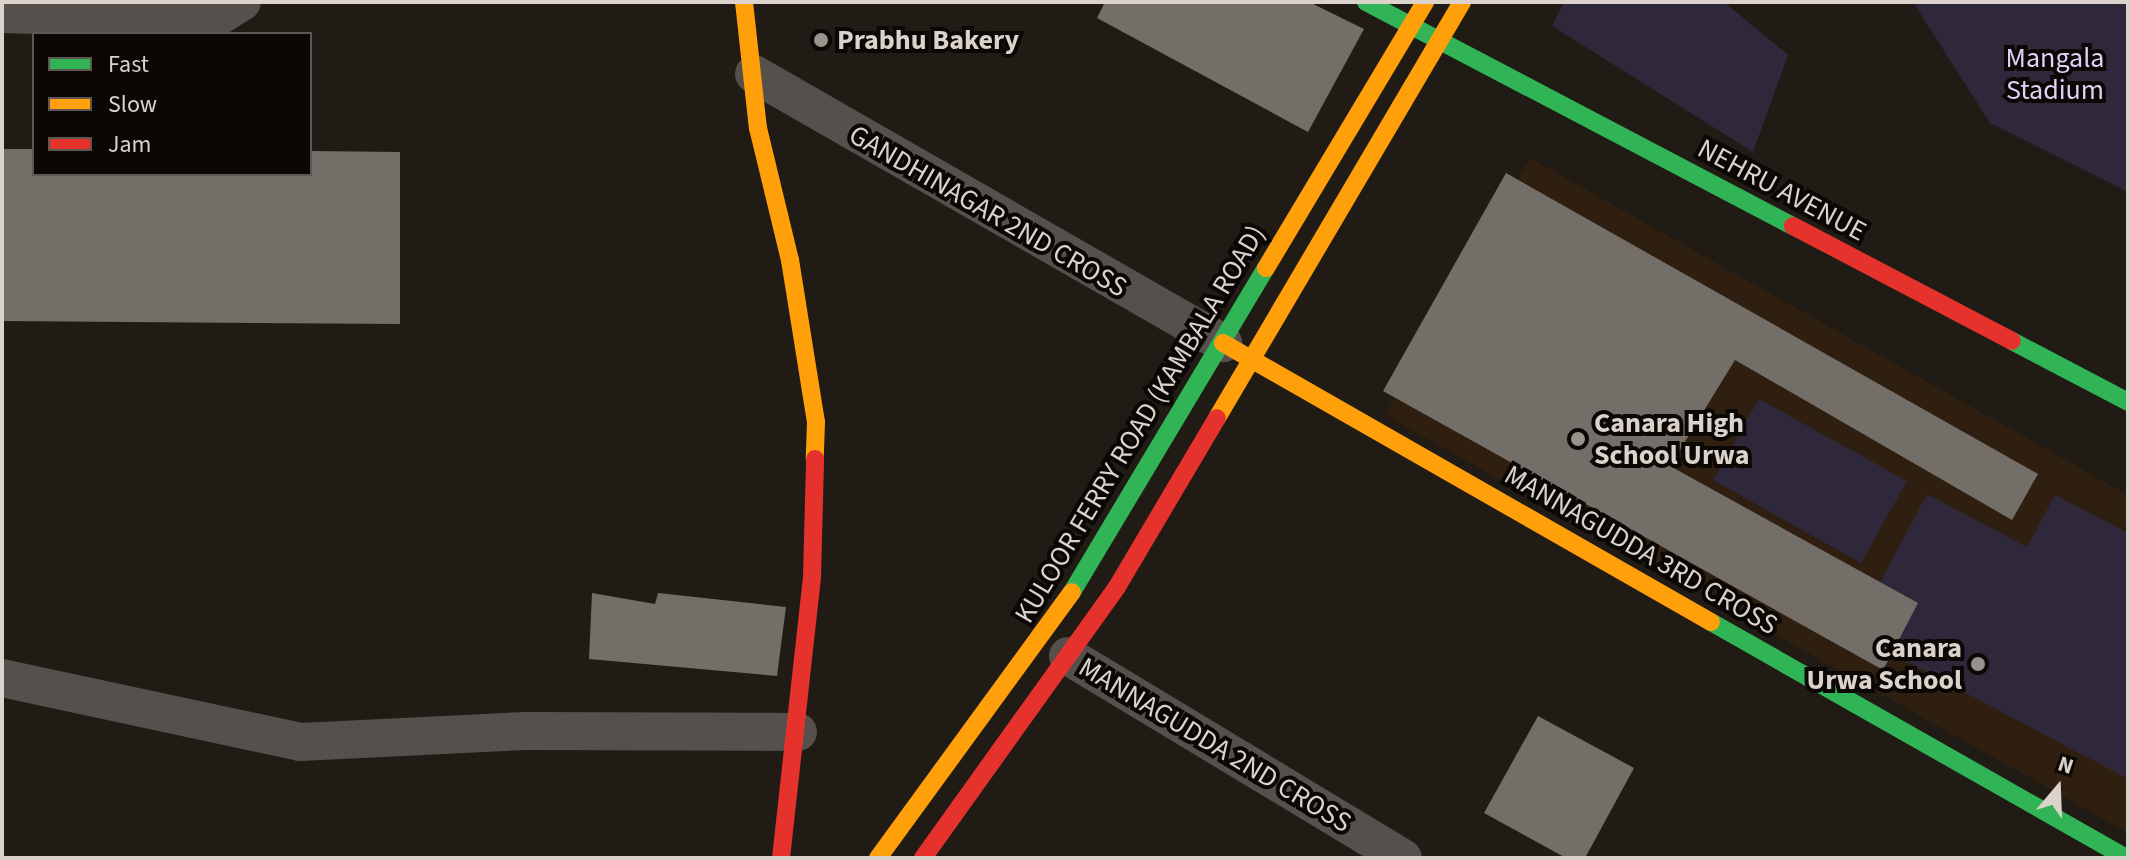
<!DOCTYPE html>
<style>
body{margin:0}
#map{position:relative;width:2130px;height:860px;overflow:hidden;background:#211b15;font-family:"Source Sans 3",sans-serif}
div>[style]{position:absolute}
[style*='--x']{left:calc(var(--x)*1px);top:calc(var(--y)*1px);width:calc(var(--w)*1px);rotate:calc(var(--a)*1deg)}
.built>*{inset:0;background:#2e1f11}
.green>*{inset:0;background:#2f283a}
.building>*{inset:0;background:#746e69}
.street>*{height:38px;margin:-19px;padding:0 19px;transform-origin:19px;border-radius:19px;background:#55504b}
.fast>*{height:18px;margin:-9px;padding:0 9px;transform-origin:9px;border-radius:9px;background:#30b455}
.slow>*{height:18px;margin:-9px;padding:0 9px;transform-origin:9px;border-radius:9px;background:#ff9f0a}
.jam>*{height:18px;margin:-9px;padding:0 9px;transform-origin:9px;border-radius:9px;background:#e5322d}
.dots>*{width:22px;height:22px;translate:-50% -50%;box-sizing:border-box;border:4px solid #0b0704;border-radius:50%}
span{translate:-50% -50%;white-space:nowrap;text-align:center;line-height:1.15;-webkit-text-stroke:8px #0b0704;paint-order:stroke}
.poi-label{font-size:28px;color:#dad2cb;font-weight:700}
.left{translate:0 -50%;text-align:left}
.right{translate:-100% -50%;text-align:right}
.park-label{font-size:28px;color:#ddd2f7}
.street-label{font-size:28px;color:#dad2cb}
.frame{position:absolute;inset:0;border:4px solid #dad2cb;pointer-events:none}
.legend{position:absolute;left:32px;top:32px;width:280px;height:144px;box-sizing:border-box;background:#0b0704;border:2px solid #5e5854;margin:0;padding:10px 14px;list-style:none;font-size:24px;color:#dad2cb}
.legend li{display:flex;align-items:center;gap:16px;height:40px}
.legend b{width:40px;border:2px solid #5e5854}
.north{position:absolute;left:2018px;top:748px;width:80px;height:80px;-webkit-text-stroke:6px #0b0704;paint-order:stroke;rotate:19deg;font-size:22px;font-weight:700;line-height:32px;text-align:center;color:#dad2cb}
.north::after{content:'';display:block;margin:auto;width:28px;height:36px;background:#dad2cb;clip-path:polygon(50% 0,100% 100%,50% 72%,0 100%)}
</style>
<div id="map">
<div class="built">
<div style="clip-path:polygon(1530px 158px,2128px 495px,2128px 833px,1385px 415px)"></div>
</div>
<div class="green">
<div style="clip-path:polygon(1564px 2px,1724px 2px,1788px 55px,1753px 152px,1552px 26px)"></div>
<div style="clip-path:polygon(1913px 2px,2128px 2px,2128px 192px,1990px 123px)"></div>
<div style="clip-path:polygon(1759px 399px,1907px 481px,1861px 563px,1713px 480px)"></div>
<div style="clip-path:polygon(1927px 494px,2027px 547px,2055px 495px,2128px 533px,2128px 779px,1853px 633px)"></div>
</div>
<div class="building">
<div style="clip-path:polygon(1105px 2px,1309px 2px,1364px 29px,1308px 132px,1097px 18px)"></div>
<div style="clip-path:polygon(2px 149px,34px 149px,34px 174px,310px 174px,310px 151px,400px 152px,400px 324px,2px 321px)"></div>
<div style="clip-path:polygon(1506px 173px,2038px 474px,2012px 520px,1735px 360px,1670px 466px,1918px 603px,1883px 670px,1383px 391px)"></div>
<div style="clip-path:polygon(592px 593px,655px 604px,658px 593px,786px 607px,777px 676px,589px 659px)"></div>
<div style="clip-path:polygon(1538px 716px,1634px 768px,1585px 858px,1566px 858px,1484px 813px)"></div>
</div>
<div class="street">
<div style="--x:2;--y:14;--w:211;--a:1.6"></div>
<div style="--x:213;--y:20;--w:34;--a:-32"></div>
<div style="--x:754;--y:74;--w:541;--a:29.84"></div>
<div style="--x:1068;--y:656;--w:391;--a:31.1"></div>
<div style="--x:2;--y:678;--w:305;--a:12.1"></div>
<div style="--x:300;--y:742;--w:226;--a:-2.8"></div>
<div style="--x:526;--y:731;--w:272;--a:0.2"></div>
</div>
<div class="fast">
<div style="--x:1366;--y:2;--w:482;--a:27.7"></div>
<div style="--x:2012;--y:341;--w:131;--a:27.7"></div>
<div style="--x:1072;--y:592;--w:378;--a:-59.1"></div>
<div style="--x:1711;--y:622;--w:477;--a:29.6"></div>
</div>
<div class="slow">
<div style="--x:744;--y:2;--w:127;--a:83.7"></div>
<div style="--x:758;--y:128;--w:136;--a:76.4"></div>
<div style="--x:790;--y:260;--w:164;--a:80.9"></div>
<div style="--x:816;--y:422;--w:37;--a:92"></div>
<div style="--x:1266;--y:268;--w:310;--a:-59.1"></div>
<div style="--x:1223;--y:343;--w:562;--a:29.76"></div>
<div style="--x:1217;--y:418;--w:483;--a:-59.5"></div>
<div style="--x:878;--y:858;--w:329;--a:-53.9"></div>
</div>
<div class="jam">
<div style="--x:1793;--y:226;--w:247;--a:27.7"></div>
<div style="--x:781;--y:858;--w:283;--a:-83.7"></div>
<div style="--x:812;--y:577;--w:118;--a:-88.5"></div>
<div style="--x:923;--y:858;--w:333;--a:-54.4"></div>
<div style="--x:1117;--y:587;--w:196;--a:-59.4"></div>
</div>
<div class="dots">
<div style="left:821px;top:40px;background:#99928b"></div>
<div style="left:1578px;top:439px;background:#99928b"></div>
<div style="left:1978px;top:664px;background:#99928b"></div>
</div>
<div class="poi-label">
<span class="left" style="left:837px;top:40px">Prabhu Bakery</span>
<span class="left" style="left:1594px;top:439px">Canara High<br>School Urwa</span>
<span class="right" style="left:1962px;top:664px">Canara<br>Urwa School</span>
</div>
<div class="park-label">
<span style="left:2055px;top:74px">Mangala<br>Stadium</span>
</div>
<div class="street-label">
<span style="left:1782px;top:190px;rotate:28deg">NEHRU AVENUE</span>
<span style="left:988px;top:211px;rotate:30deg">GANDHINAGAR 2ND CROSS</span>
<span style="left:1140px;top:424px;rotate:-59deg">KULOOR FERRY ROAD (KAMBALA ROAD)</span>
<span style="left:1641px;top:550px;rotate:30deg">MANNAGUDDA 3RD CROSS</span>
<span style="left:1215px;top:745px;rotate:31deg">MANNAGUDDA 2ND CROSS</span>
</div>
<div class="frame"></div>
<ul class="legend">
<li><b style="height:10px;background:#30b455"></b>Fast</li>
<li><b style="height:10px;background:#ff9f0a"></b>Slow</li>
<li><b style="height:10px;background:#e5322d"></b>Jam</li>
</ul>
<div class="north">N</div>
</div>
